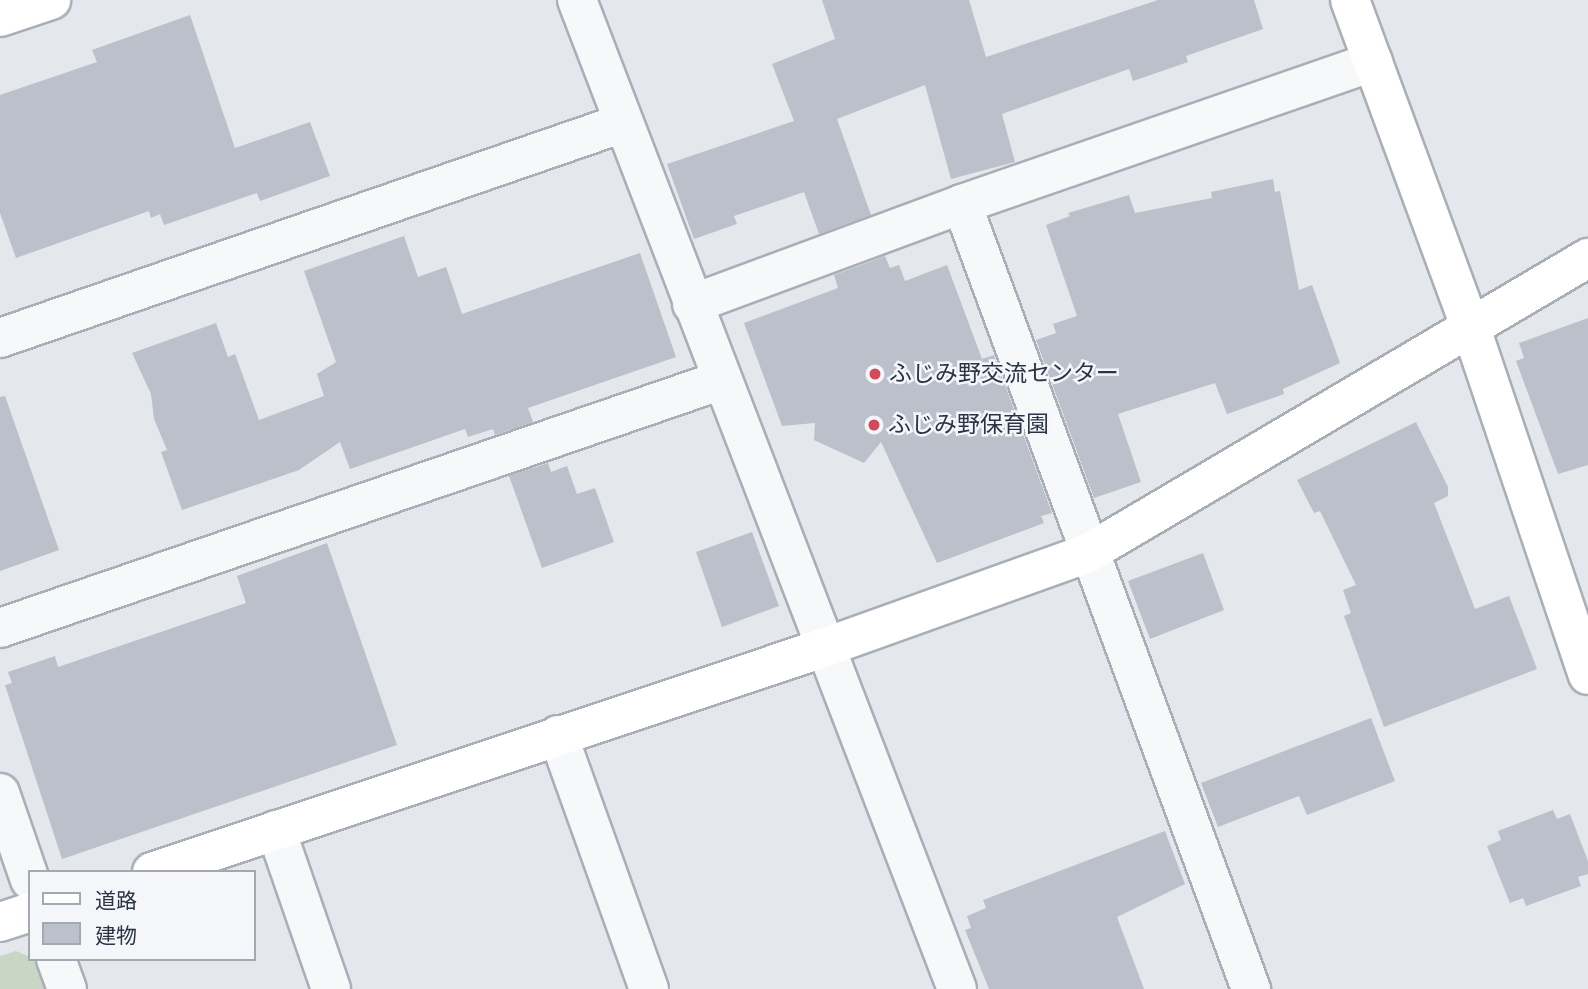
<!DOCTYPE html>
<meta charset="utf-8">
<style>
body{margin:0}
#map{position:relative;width:1588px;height:989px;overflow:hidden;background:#e4e7ec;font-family:"Sofia Sans Condensed","Noto Sans JP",sans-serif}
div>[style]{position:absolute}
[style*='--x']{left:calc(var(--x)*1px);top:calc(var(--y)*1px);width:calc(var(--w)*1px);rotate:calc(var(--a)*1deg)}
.green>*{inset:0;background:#c9d6c5}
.building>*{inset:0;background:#bbc0ca}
.roads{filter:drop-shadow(2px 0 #a9aeb7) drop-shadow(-2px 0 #a9aeb7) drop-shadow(0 2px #a9aeb7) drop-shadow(0 -2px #a9aeb7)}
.street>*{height:38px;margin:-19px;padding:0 19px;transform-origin:19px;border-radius:19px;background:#f7f8fa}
.secondary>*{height:38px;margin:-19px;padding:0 19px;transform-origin:19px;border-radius:19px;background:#fff}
.dots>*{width:19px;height:19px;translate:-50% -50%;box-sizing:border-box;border:4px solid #f4f6f9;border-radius:50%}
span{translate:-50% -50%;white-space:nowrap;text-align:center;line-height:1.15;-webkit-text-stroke:5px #f4f6f9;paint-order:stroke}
.poi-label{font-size:23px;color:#2b3445}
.left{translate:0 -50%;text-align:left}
.legend{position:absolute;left:28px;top:870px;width:228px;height:91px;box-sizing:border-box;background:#f4f6f9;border:2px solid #a4a8b1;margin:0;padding:9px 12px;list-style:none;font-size:21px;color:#2b3445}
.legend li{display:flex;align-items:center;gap:14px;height:35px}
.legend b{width:35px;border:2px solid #a4a8b1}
</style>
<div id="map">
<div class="green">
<div style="clip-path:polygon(16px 951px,35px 959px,45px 989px,0 989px,0 956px)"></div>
</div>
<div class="building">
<div style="clip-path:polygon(822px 0,969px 0,986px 57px,1158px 0,1254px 0,1263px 29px,1186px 56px,1188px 62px,1133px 81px,1129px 69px,1002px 114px,1015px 162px,951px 179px,925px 85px,837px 119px,871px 215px,819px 234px,804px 192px,734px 216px,737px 224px,694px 239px,667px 164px,794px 121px,772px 64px,835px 39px)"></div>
<div style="clip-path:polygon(190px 15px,235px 148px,310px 122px,330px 176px,260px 201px,257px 193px,164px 225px,160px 214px,151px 218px,149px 211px,16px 258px,0 213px,0 95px,97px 62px,92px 50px)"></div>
<div style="clip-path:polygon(1273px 179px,1275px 192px,1280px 191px,1299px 290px,1312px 285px,1340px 363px,1283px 389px,1284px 394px,1227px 414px,1215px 383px,1118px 414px,1141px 482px,1094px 498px,1036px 340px,1056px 333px,1053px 324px,1077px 316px,1046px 225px,1070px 216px,1068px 213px,1129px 195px,1135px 213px,1212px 198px,1211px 192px)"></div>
<div style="clip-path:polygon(404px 236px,418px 277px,446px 267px,462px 314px,640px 253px,676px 357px,528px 408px,533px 422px,495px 435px,493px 429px,468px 437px,465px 429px,350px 469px,340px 442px,299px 470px,182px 510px,161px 452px,167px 450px,154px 419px,151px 394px,132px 353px,216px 323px,228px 357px,235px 354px,259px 420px,324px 396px,317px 374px,336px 362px,304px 271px)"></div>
<div style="clip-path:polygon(885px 256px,890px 268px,899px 265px,905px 281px,947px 265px,982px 359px,994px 355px,1052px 513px,1041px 516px,1044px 523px,937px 563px,881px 442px,864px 463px,814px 440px,815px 423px,782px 426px,744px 323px,838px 288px,834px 275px)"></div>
<div style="clip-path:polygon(1588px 318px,1588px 465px,1558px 474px,1516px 361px,1524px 358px,1519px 343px)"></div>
<div style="clip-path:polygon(5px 396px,59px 550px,0 571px,0 397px)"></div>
<div style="clip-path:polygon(1416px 422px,1448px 487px,1448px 496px,1434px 503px,1475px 609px,1509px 596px,1537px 669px,1384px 727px,1344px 616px,1351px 613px,1343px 590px,1356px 585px,1320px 511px,1314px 513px,1297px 480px)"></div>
<div style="clip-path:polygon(548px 463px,551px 472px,567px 466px,577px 494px,595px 488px,614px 542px,542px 568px,509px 476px)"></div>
<div style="clip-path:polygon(752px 532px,779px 606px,722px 627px,696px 552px)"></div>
<div style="clip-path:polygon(327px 543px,397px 745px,62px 859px,5px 685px,12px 683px,8px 672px,55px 656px,58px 667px,246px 603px,237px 576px)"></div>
<div style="clip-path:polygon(1203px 553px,1224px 610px,1150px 639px,1128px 581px)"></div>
<div style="clip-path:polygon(1371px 718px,1395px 781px,1307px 815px,1299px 796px,1218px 827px,1201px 783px)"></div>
<div style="clip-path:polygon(1553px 810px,1557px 819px,1570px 814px,1588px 861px,1588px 874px,1578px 877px,1581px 886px,1526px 906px,1523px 898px,1510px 903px,1487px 846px,1501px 840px,1498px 831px)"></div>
<div style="clip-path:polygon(1165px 831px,1185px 884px,1117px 917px,1144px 989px,989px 989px,965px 930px,971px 928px,967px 916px,986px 908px,983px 900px)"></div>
</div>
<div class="roads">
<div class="street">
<div style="--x:577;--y:0;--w:1059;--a:68.98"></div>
<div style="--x:962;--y:204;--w:435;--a:-19.1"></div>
<div style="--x:692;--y:304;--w:288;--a:-20.3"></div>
<div style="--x:962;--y:204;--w:837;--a:69.79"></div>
<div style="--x:0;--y:338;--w:659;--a:-19.04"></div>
<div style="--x:0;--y:628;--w:763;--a:-18.96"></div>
<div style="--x:558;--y:735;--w:270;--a:70.3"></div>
<div style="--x:0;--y:793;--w:92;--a:71"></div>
<div style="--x:276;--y:830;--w:168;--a:70.9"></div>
<div style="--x:56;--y:959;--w:32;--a:70"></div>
</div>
<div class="secondary">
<div style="--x:1350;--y:0;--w:350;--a:69.8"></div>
<div style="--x:1471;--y:328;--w:366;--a:71.4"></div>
<div style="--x:0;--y:17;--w:54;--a:-18.4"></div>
<div style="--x:152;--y:872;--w:707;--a:-18.46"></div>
<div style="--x:823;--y:648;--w:282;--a:-19.7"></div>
<div style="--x:1088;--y:553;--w:581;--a:-30.54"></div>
<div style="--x:0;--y:922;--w:32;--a:-18"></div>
</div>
</div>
<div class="dots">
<div style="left:875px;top:374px;background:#d1495b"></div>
<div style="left:874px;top:425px;background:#d1495b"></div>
</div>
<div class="poi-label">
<span class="left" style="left:889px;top:374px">ふじみ野交流センター</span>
<span class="left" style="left:888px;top:425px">ふじみ野保育園</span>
</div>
<ul class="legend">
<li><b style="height:9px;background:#fff"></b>道路</li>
<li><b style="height:19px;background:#bbc0ca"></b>建物</li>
</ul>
</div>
